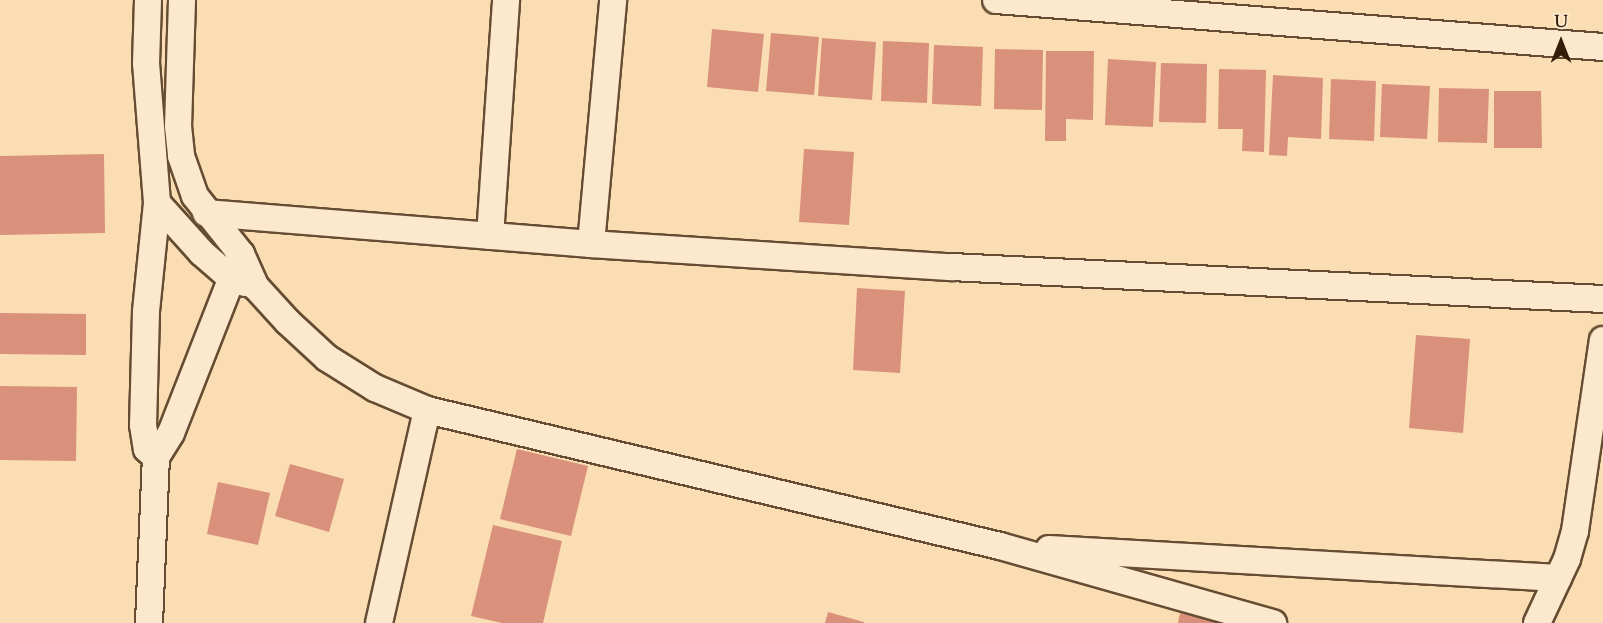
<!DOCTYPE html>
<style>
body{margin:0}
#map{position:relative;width:1603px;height:623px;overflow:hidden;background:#faddb2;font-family:"Sorts Mill Goudy",serif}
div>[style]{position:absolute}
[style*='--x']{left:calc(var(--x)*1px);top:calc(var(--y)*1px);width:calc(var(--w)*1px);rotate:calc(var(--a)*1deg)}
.building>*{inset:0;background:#d9917b}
.roads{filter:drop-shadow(2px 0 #654c32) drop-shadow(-2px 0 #654c32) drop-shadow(0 2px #654c32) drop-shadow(0 -2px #654c32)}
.minor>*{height:26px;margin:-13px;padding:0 13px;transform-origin:13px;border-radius:13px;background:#fce9cd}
span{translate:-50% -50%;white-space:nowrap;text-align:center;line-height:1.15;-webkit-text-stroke:6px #fce9cd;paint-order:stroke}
.north{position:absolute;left:1531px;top:12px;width:60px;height:60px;-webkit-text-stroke:4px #fce9cd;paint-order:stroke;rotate:0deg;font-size:16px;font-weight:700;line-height:24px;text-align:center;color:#331c08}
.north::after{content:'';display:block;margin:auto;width:21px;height:27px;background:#331c08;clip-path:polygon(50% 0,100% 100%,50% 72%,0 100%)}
</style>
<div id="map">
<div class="building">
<div style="clip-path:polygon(712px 29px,764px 34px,758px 92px,707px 87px)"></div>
<div style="clip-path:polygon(771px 33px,819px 37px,814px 95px,766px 91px)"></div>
<div style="clip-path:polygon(822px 38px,876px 42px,872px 100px,818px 96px)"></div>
<div style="clip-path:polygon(883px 41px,929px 43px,927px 103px,881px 101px)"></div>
<div style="clip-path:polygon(934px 45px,983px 47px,981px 106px,932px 104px)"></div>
<div style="clip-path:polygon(995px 49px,1043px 50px,1042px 110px,994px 109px)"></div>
<div style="clip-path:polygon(1046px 51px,1094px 51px,1093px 120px,1066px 119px,1066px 141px,1045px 141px)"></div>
<div style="clip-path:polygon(1108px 59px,1156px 62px,1153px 127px,1105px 125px)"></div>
<div style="clip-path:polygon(1161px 63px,1207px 64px,1206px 123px,1159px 122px)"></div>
<div style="clip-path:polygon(1219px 69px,1266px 70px,1264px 152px,1242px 151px,1243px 129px,1218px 129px)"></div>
<div style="clip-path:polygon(1273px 75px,1323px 78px,1321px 139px,1288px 137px,1287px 156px,1269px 155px)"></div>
<div style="clip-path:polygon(1331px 79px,1376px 81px,1374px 141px,1329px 139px)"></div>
<div style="clip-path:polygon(1382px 84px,1430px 86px,1427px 139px,1380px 137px)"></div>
<div style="clip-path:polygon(1439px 88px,1489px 89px,1487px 143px,1438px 142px)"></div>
<div style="clip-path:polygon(1494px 91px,1541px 91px,1542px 148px,1494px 148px)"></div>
<div style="clip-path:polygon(804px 149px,854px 152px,849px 225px,799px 222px)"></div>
<div style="clip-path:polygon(104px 154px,105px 233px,0 235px,0 156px)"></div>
<div style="clip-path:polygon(857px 288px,905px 291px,900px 373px,853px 370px)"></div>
<div style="clip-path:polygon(0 313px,86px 314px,86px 355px,0 354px)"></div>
<div style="clip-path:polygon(1416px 335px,1470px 339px,1463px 433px,1409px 428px)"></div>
<div style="clip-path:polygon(0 386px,77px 387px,76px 461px,0 460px)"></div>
<div style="clip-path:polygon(517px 449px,588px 466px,571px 536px,500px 519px)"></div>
<div style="clip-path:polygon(290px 464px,344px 479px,329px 532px,275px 516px)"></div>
<div style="clip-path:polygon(218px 482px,270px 493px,258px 545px,207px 534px)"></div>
<div style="clip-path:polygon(493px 525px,562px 541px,543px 623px,502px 623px,471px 616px)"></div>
<div style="clip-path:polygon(828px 612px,864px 622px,864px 623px,825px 623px)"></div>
<div style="clip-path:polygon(1180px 613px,1216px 622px,1216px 623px,1178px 623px)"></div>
</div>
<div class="roads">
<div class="minor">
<div style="--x:148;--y:0;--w:63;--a:91.8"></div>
<div style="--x:146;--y:63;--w:140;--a:85.5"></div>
<div style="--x:157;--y:203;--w:67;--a:48"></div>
<div style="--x:202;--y:253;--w:37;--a:41"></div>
<div style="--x:230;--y:277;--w:16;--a:22"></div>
<div style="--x:182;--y:0;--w:126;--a:91.8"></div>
<div style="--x:178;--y:126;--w:30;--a:84"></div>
<div style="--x:181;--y:156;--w:42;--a:70.7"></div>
<div style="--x:195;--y:196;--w:74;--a:51.6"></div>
<div style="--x:241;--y:254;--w:36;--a:66"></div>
<div style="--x:256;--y:287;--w:47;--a:47.6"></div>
<div style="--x:288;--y:322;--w:53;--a:42.7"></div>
<div style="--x:327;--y:358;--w:57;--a:32"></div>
<div style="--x:375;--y:388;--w:56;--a:22.9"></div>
<div style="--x:427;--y:410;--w:218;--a:102.7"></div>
<div style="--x:996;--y:0;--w:609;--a:4.43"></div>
<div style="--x:157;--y:203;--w:110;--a:95.8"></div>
<div style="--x:146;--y:312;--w:113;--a:91.5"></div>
<div style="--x:143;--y:425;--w:24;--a:81"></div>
<div style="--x:147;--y:449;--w:12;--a:42"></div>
<div style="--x:156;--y:457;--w:28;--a:-58"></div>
<div style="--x:171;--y:433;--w:192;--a:-68.6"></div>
<div style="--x:206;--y:213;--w:386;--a:4.6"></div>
<div style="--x:591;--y:244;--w:361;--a:3.7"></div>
<div style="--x:951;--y:267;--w:653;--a:2.81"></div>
<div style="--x:490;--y:236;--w:237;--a:-86.1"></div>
<div style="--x:591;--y:244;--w:245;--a:-84.8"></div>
<div style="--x:427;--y:410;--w:589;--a:13.35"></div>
<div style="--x:1000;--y:546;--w:284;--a:15.8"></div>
<div style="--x:1049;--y:549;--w:510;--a:3.26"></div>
<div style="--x:149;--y:623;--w:166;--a:-87.6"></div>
<div style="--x:1537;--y:623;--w:71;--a:-64.9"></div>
<div style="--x:1567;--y:559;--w:29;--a:-74"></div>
<div style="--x:1575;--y:531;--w:193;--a:-81.7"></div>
</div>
</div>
<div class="north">U</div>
</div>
